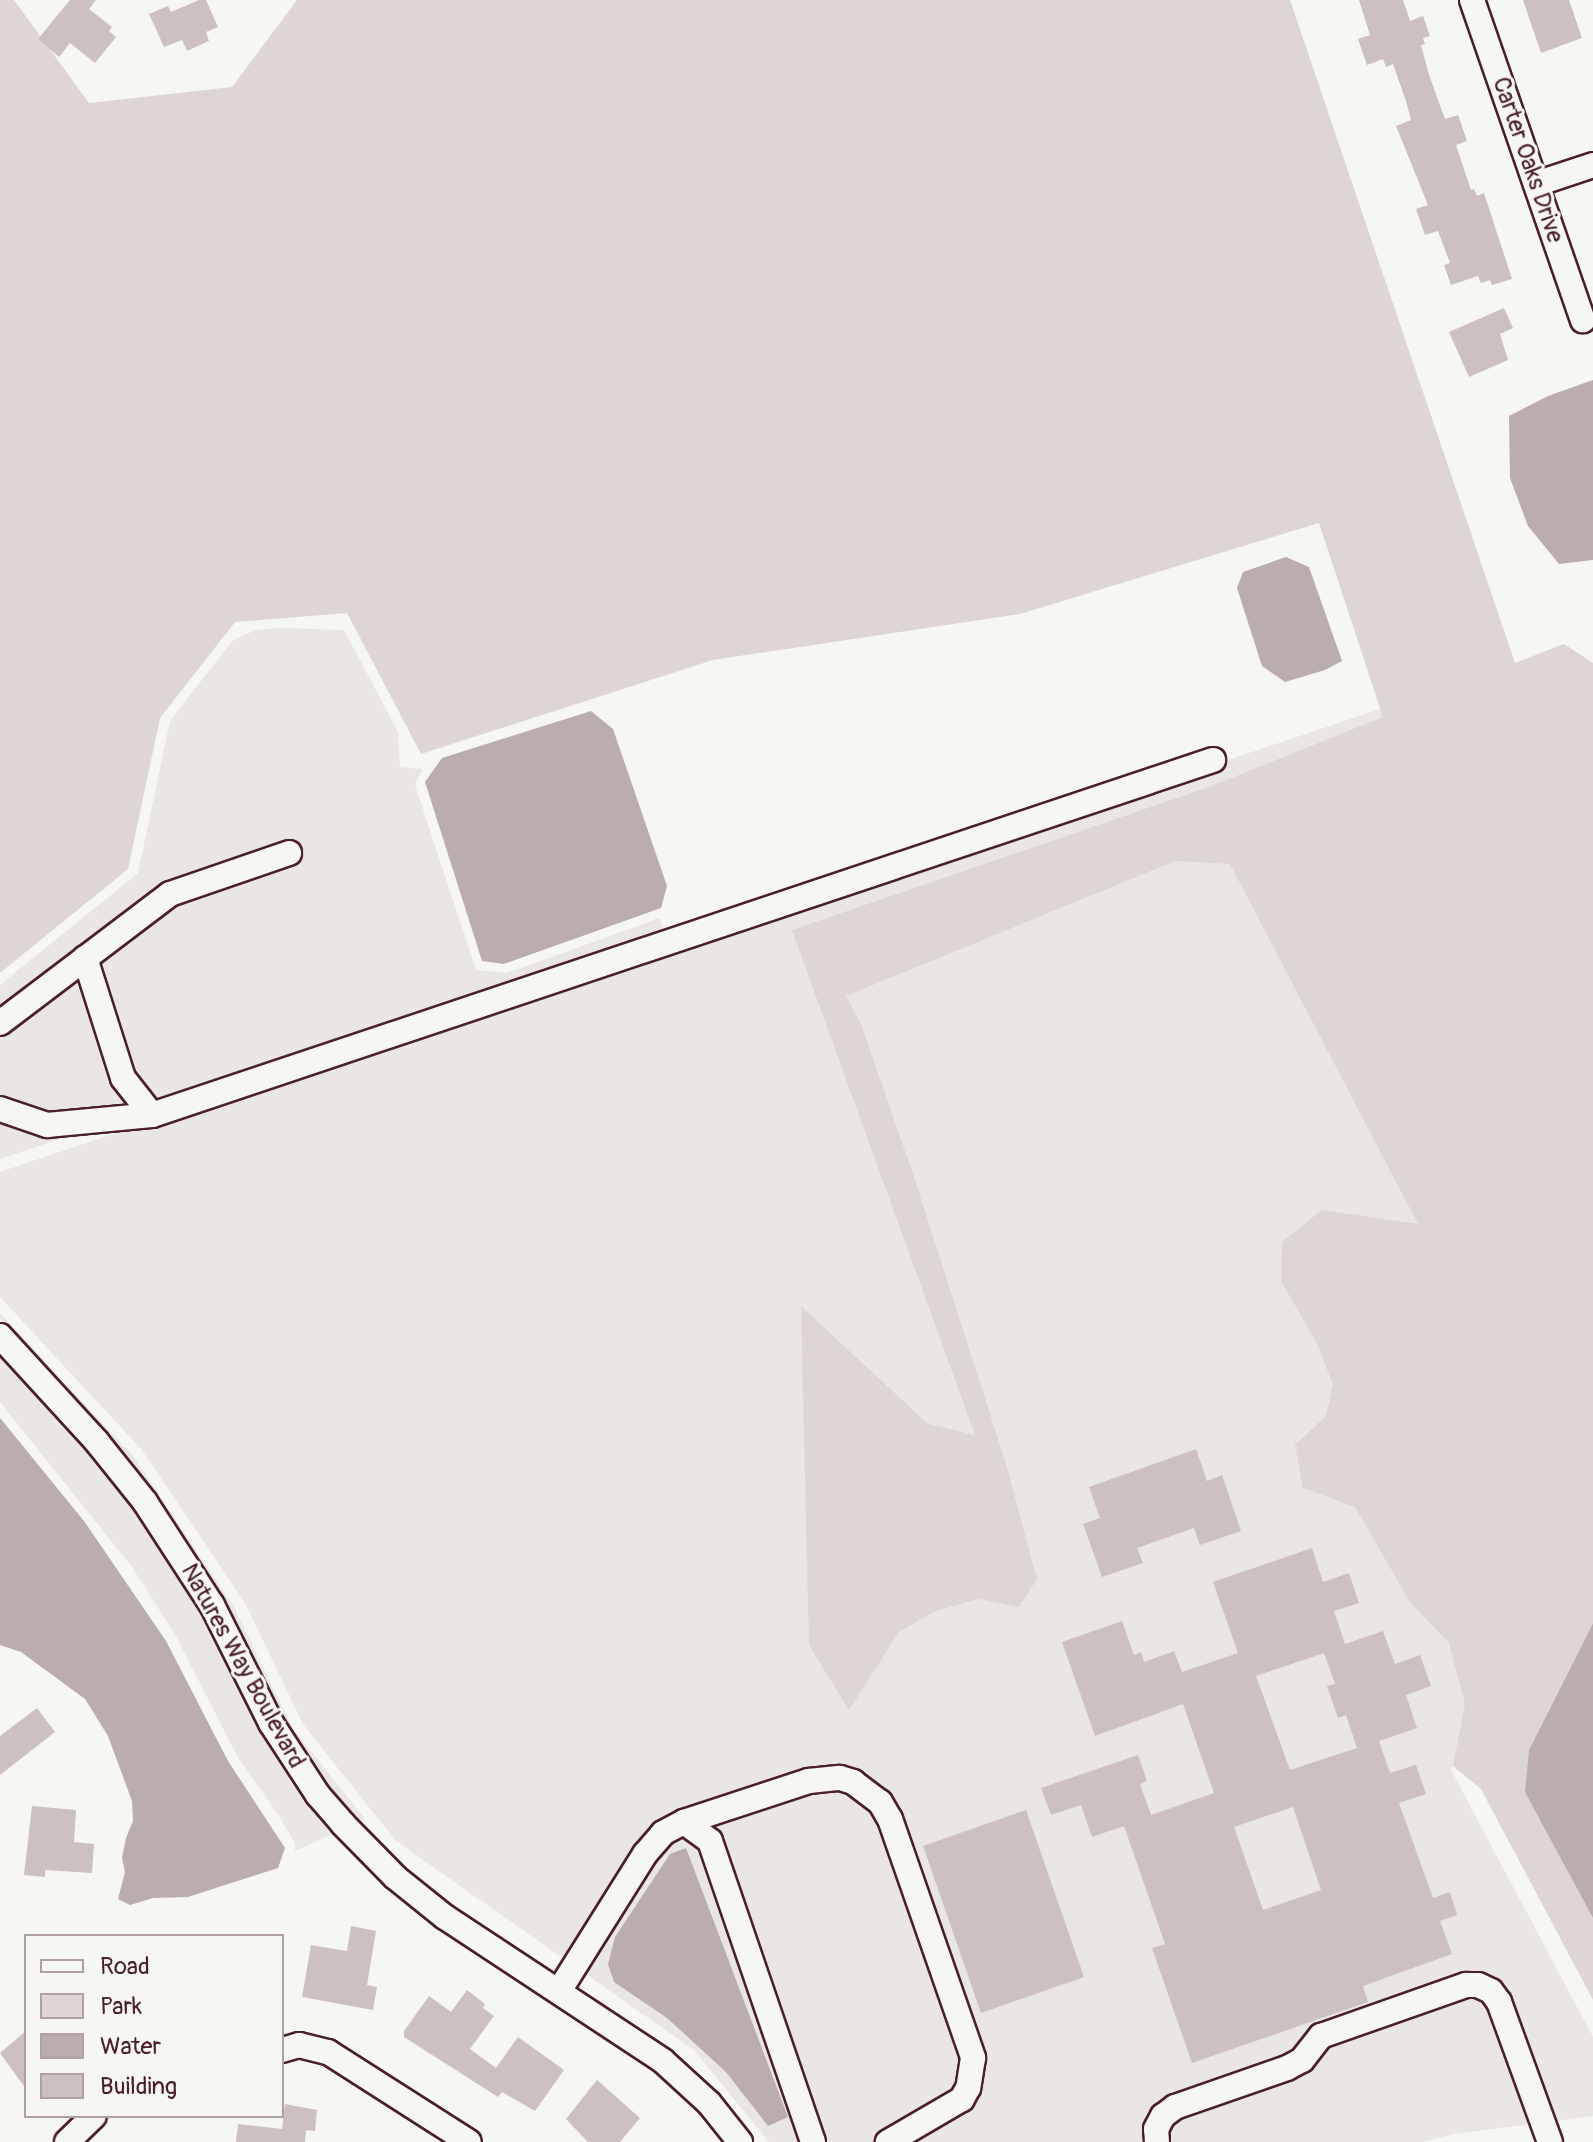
<!DOCTYPE html>
<style>
body{margin:0}
#map{position:relative;width:1593px;height:2142px;overflow:hidden;background:#f6f6f2;font-family:Pangolin,sans-serif}
div>[style]{position:absolute}
[style*='--x']{left:calc(var(--x)*1px);top:calc(var(--y)*1px);width:calc(var(--w)*1px);rotate:calc(var(--a)*1deg)}
.built>*{inset:0;background:#e9e6e3}
.green>*{inset:0;background:#ddd6d5}
.water>*{inset:0;background:#bbadae}
.building>*{inset:0;background:#ccc1c0}
.roads{filter:drop-shadow(2px 0 #4a1f2b) drop-shadow(-2px 0 #4a1f2b) drop-shadow(0 2px #4a1f2b) drop-shadow(0 -2px #4a1f2b)}
.minor>*{height:24px;margin:-12px;padding:0 12px;transform-origin:12px;border-radius:12px;background:#f6f6f2}
span{translate:-50% -50%;white-space:nowrap;text-align:center;line-height:1.15;-webkit-text-stroke:6px #f6f6f2;paint-order:stroke}
.street-label{font-size:24px;color:#4a1f2b}
.legend{position:absolute;left:24px;top:1934px;width:260px;height:184px;box-sizing:border-box;background:#f6f6f2;border:2px solid #b1a0a2;margin:0;padding:10px 14px;list-style:none;font-size:24px;color:#4a1f2b}
.legend li{display:flex;align-items:center;gap:16px;height:40px}
.legend b{width:40px;border:2px solid #b1a0a2}
</style>
<div id="map">
<div class="built">
<div style="clip-path:polygon(280px 628px,344px 630px,398px 732px,400px 767px,422px 769px,415px 785px,476px 970px,507px 973px,660px 918px,666px 938px,0 1159px,0 985px,138px 873px,170px 721px,233px 640px,256px 630px)"></div>
<div style="clip-path:polygon(1526px 660px,1593px 1499px,1451px 1770px,1593px 2037px,1593px 2116px,1454px 2134px,1423px 2142px,769px 2142px,694px 2050px,396px 1841px,303px 1724px,245px 1603px,142px 1450px,0 1297px,0 1172px)"></div>
<div style="clip-path:polygon(0 1313px,133px 1456px,232px 1604px,294px 1730px,365px 1819px,358px 1822px,305px 1754px,282px 1718px,223px 1600px,156px 1496px,107px 1435px,0 1318px)"></div>
<div style="clip-path:polygon(0 1354px,87px 1450px,134px 1509px,201px 1611px,260px 1729px,283px 1766px,335px 1833px,295px 1851px,295px 1843px,277px 1813px,237px 1756px,176px 1636px,132px 1567px,0 1402px)"></div>
</div>
<div class="green">
<div style="clip-path:polygon(0 0,14px 0,89px 103px,232px 87px,297px 0,1290px 0,1515px 663px,1564px 644px,1593px 663px,1593px 1623px,1529px 1750px,1593px 1913px,1593px 2000px,1481px 1789px,1453px 1766px,1465px 1704px,1449px 1643px,1410px 1602px,1355px 1507px,1303px 1488px,1295px 1445px,1326px 1416px,1333px 1385px,1317px 1343px,1281px 1281px,1282px 1242px,1322px 1210px,1418px 1224px,1230px 864px,1175px 861px,846px 996px,861px 1024px,914px 1177px,1006px 1464px,1037px 1579px,1019px 1607px,978px 1599px,933px 1612px,899px 1632px,849px 1710px,809px 1645px,801px 1306px,928px 1424px,975px 1435px,792px 930px,1209px 787px,1383px 717px,1319px 523px,1020px 614px,713px 660px,421px 754px,347px 613px,235px 622px,160px 718px,128px 869px,0 973px)"></div>
</div>
<div class="water">
<div style="clip-path:polygon(1593px 380px,1593px 560px,1559px 564px,1528px 526px,1510px 478px,1509px 416px,1548px 396px)"></div>
<div style="clip-path:polygon(1286px 557px,1309px 567px,1342px 661px,1325px 670px,1285px 682px,1262px 666px,1237px 588px,1243px 572px)"></div>
<div style="clip-path:polygon(591px 711px,613px 729px,667px 886px,661px 908px,504px 964px,482px 961px,425px 782px,442px 758px)"></div>
<div style="clip-path:polygon(0 1418px,84px 1521px,166px 1641px,228px 1761px,285px 1848px,278px 1868px,188px 1897px,153px 1898px,130px 1905px,118px 1899px,125px 1872px,122px 1858px,126px 1838px,133px 1821px,132px 1801px,108px 1736px,85px 1699px,21px 1652px,0 1645px)"></div>
<div style="clip-path:polygon(1593px 1623px,1593px 1918px,1525px 1792px,1529px 1750px)"></div>
<div style="clip-path:polygon(686px 1848px,788px 2117px,768px 2126px,726px 2072px,667px 2018px,614px 1982px,608px 1964px,615px 1937px,670px 1854px)"></div>
</div>
<div class="building">
<div style="clip-path:polygon(70px 0,96px 0,89px 9px,112px 27px,109px 31px,116px 37px,95px 63px,70px 43px,59px 57px,38px 39px)"></div>
<div style="clip-path:polygon(199px 0,206px 0,218px 27px,206px 32px,209px 41px,187px 51px,182px 40px,164px 47px,149px 14px,168px 6px,171px 12px)"></div>
<div style="clip-path:polygon(1359px 0,1403px 0,1410px 21px,1423px 16px,1430px 36px,1423px 38px,1425px 44px,1421px 45px,1429px 75px,1445px 119px,1458px 115px,1467px 141px,1456px 145px,1471px 190px,1474px 189px,1477px 196px,1484px 193px,1512px 279px,1492px 285px,1490px 280px,1481px 283px,1478px 276px,1451px 285px,1444px 265px,1450px 263px,1438px 231px,1425px 235px,1416px 209px,1428px 205px,1396px 126px,1411px 120px,1406px 101px,1393px 64px,1386px 67px,1383px 59px,1367px 65px,1358px 39px,1370px 35px)"></div>
<div style="clip-path:polygon(1523px 0,1569px 0,1582px 38px,1541px 53px)"></div>
<div style="clip-path:polygon(1504px 308px,1513px 328px,1500px 334px,1508px 360px,1469px 377px,1449px 332px)"></div>
<div style="clip-path:polygon(1196px 1449px,1207px 1481px,1222px 1475px,1241px 1531px,1200px 1545px,1194px 1528px,1137px 1548px,1143px 1563px,1102px 1577px,1083px 1524px,1100px 1518px,1089px 1487px)"></div>
<div style="clip-path:polygon(evenodd,1312px 1548px,1323px 1582px,1349px 1573px,1359px 1603px,1334px 1611px,1345px 1644px,1383px 1631px,1395px 1664px,1420px 1655px,1431px 1686px,1406px 1695px,1417px 1728px,1379px 1741px,1390px 1773px,1416px 1765px,1426px 1794px,1399px 1803px,1433px 1898px,1450px 1892px,1457px 1915px,1440px 1921px,1452px 1954px,1363px 1986px,1368px 2002px,1192px 2063px,1152px 1948px,1165px 1944px,1124px 1826px,1092px 1837px,1081px 1805px,1051px 1815px,1041px 1788px,1138px 1755px,1147px 1781px,1140px 1784px,1151px 1815px,1214px 1793px,1183px 1704px,1095px 1736px,1062px 1642px,1122px 1621px,1134px 1655px,1141px 1652px,1144px 1662px,1174px 1651px,1182px 1672px,1238px 1653px,1213px 1582px,1312px 1548px,1324px 1653px,1335px 1684px,1327px 1686px,1331px 1698px,1338px 1718px,1346px 1715px,1357px 1748px,1290px 1770px,1256px 1676px,1324px 1653px,1312px 1548px,1293px 1807px,1321px 1890px,1263px 1910px,1234px 1827px,1293px 1807px)"></div>
<div style="clip-path:polygon(37px 1708px,55px 1732px,0 1775px,0 1736px)"></div>
<div style="clip-path:polygon(32px 1806px,76px 1810px,74px 1842px,94px 1844px,92px 1873px,45px 1870px,45px 1877px,24px 1875px)"></div>
<div style="clip-path:polygon(1026px 1810px,1084px 1977px,981px 2013px,923px 1846px)"></div>
<div style="clip-path:polygon(351px 1926px,376px 1931px,367px 1985px,377px 1987px,373px 2010px,302px 1997px,311px 1945px,347px 1951px)"></div>
<div style="clip-path:polygon(467px 1990px,485px 2004px,483px 2008px,494px 2016px,470px 2049px,496px 2068px,518px 2037px,564px 2070px,535px 2111px,502px 2092px,498px 2097px,404px 2037px,404px 2031px,429px 1996px,451px 2012px)"></div>
<div style="clip-path:polygon(26px 2031px,26px 2089px,0 2053px)"></div>
<div style="clip-path:polygon(597px 2080px,640px 2118px,620px 2142px,588px 2142px,566px 2119px)"></div>
<div style="clip-path:polygon(285px 2104px,317px 2110px,315px 2131px,306px 2130px,305px 2142px,236px 2142px,238px 2124px,282px 2129px)"></div>
</div>
<div class="roads">
<div class="minor">
<div style="--x:1472;--y:0;--w:339;--a:70.9"></div>
<div style="--x:1536;--y:184;--w:60;--a:-18.4"></div>
<div style="--x:85;--y:958;--w:126;--a:72.4"></div>
<div style="--x:123;--y:1078;--w:47;--a:51.9"></div>
<div style="--x:0;--y:1023;--w:213;--a:-37.2"></div>
<div style="--x:170;--y:894;--w:126;--a:-19"></div>
<div style="--x:0;--y:1109;--w:50;--a:18.8"></div>
<div style="--x:47;--y:1125;--w:105;--a:-5.4"></div>
<div style="--x:152;--y:1115;--w:1119;--a:-18.5"></div>
<div style="--x:0;--y:1336;--w:144;--a:47.5"></div>
<div style="--x:97;--y:1442;--w:77;--a:51.3"></div>
<div style="--x:145;--y:1502;--w:123;--a:57"></div>
<div style="--x:212;--y:1605;--w:132;--a:63.4"></div>
<div style="--x:271;--y:1723;--w:86;--a:56.9"></div>
<div style="--x:318;--y:1795;--w:38;--a:49"></div>
<div style="--x:343;--y:1824;--w:74;--a:45.5"></div>
<div style="--x:395;--y:1877;--w:64;--a:38.7"></div>
<div style="--x:445;--y:1917;--w:261;--a:33.4"></div>
<div style="--x:663;--y:2061;--w:62;--a:42.4"></div>
<div style="--x:709;--y:2103;--w:50;--a:51.5"></div>
<div style="--x:684;--y:1822;--w:32;--a:36"></div>
<div style="--x:710;--y:1841;--w:318;--a:71.1"></div>
<div style="--x:559;--y:1991;--w:162;--a:-57.9"></div>
<div style="--x:645;--y:1854;--w:28;--a:-49"></div>
<div style="--x:663;--y:1833;--w:24;--a:-28"></div>
<div style="--x:684;--y:1822;--w:132;--a:-18.2"></div>
<div style="--x:809;--y:1781;--w:31;--a:-6"></div>
<div style="--x:840;--y:1778;--w:14;--a:17"></div>
<div style="--x:853;--y:1782;--w:34;--a:37"></div>
<div style="--x:880;--y:1802;--w:20;--a:60"></div>
<div style="--x:890;--y:1819;--w:253;--a:70.8"></div>
<div style="--x:973;--y:2058;--w:30;--a:99"></div>
<div style="--x:968;--y:2088;--w:13;--a:119"></div>
<div style="--x:962;--y:2099;--w:86;--a:149.8"></div>
<div style="--x:282;--y:2050;--w:18;--a:-16"></div>
<div style="--x:299;--y:2045;--w:30;--a:14"></div>
<div style="--x:328;--y:2052;--w:167;--a:32.6"></div>
<div style="--x:67;--y:2142;--w:37;--a:-44"></div>
<div style="--x:1157;--y:2142;--w:13;--a:-94"></div>
<div style="--x:1156;--y:2129;--w:15;--a:-62"></div>
<div style="--x:1163;--y:2116;--w:15;--a:-37"></div>
<div style="--x:1175;--y:2107;--w:119;--a:-19.2"></div>
<div style="--x:1287;--y:2068;--w:17;--a:-28"></div>
<div style="--x:1302;--y:2060;--w:31;--a:-52"></div>
<div style="--x:1321;--y:2036;--w:154;--a:-19.4"></div>
<div style="--x:1466;--y:1985;--w:12;--a:0"></div>
<div style="--x:1478;--y:1985;--w:14;--a:25"></div>
<div style="--x:1491;--y:1991;--w:14;--a:54"></div>
<div style="--x:1499;--y:2002;--w:149;--a:70"></div>
</div>
</div>
<div class="street-label">
<span style="left:1528px;top:160px;rotate:71deg">Carter Oaks Drive</span>
<span style="left:243px;top:1666px;rotate:61deg">Natures Way Boulevard</span>
</div>
<ul class="legend">
<li><b style="height:10px;background:#f6f6f2"></b>Road</li>
<li><b style="height:22px;background:#ddd6d5"></b>Park</li>
<li><b style="height:22px;background:#bbadae"></b>Water</li>
<li><b style="height:22px;background:#ccc1c0"></b>Building</li>
</ul>
</div>
